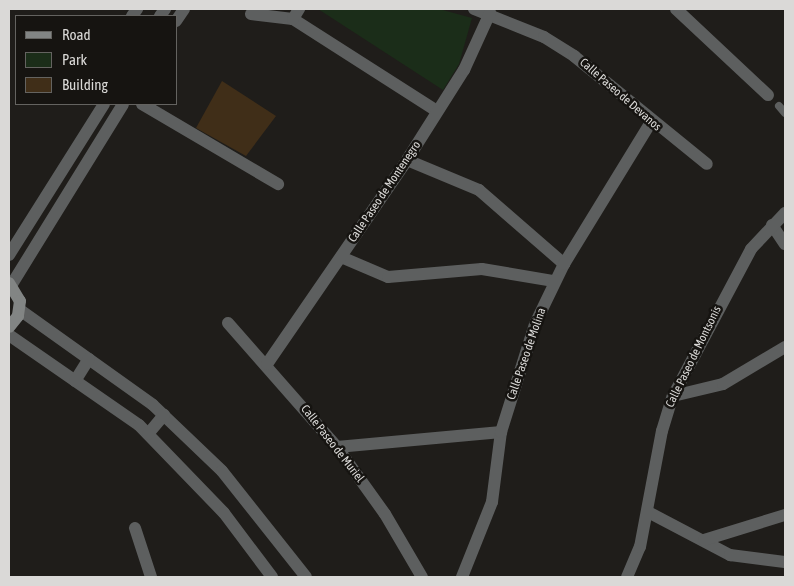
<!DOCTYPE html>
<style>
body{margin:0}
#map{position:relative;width:794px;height:586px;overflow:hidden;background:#1f1d1a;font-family:"Asap Condensed",sans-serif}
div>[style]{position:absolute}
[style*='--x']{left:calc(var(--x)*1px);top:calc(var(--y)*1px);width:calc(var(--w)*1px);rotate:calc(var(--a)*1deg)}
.green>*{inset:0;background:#1b2d19}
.building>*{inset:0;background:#402e18}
.lane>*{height:8px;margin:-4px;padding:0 4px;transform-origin:4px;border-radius:4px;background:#5d5f5f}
.street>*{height:12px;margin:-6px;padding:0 6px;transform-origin:6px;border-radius:6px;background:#5d5f5f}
.secondary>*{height:12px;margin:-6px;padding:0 6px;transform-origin:6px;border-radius:6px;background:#828584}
span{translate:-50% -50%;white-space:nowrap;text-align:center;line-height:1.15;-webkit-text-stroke:5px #161411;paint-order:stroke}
.street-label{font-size:12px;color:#dad9d7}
.frame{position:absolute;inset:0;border:10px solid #dad9d7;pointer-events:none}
.legend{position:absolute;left:15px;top:15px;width:162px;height:90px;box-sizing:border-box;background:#161411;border:1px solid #646360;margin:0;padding:6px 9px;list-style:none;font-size:15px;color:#dad9d7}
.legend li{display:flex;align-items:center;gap:10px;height:25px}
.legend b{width:25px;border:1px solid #646360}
</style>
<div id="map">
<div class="green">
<div style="clip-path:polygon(318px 9px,439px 9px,472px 18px,459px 64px,443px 90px)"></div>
</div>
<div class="building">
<div style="clip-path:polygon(222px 81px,276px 116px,246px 156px,196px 128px)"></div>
</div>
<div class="lane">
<div style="--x:779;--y:106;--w:9;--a:49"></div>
</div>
<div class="street">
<div style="--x:474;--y:9;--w:75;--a:21.8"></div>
<div style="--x:544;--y:37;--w:36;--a:32"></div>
<div style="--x:574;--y:56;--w:171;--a:39.1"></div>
<div style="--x:676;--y:9;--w:126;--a:43.1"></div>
<div style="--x:251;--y:14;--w:42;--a:6.8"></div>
<div style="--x:293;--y:19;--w:171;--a:32.6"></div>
<div style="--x:132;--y:16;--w:9;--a:-54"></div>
<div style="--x:160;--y:16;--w:9;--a:-54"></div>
<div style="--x:293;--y:19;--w:12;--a:-59"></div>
<div style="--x:176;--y:21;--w:14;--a:-56"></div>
<div style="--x:142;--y:104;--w:158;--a:30.5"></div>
<div style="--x:407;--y:160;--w:78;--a:22.6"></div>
<div style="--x:479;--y:190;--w:113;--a:41"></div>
<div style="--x:772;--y:225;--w:23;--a:56"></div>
<div style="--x:9;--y:255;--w:178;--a:-57.8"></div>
<div style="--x:341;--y:257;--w:51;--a:23.1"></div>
<div style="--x:388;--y:277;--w:94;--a:-4.9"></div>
<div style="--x:482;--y:269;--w:73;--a:9.5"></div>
<div style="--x:12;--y:284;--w:211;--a:-58.3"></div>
<div style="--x:20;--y:310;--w:163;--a:35.5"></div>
<div style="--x:153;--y:405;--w:95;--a:43.7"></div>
<div style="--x:222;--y:471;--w:135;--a:51.6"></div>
<div style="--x:228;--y:323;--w:165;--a:48.7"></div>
<div style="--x:337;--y:447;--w:82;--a:54.4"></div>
<div style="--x:385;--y:514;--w:73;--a:59.6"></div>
<div style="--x:9;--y:335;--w:158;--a:34.7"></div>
<div style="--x:139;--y:425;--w:122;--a:46"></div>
<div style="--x:224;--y:513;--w:80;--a:53.1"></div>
<div style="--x:267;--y:364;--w:247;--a:-55.5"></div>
<div style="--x:407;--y:160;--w:107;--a:-57.7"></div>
<div style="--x:464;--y:70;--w:63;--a:-65.5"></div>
<div style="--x:75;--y:381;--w:26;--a:-58"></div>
<div style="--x:673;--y:396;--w:51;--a:-13.5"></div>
<div style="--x:723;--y:384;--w:72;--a:-30.8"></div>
<div style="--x:148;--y:434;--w:25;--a:-50"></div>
<div style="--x:337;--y:447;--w:165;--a:-5.2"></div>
<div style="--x:648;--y:512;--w:93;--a:27.7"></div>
<div style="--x:730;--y:555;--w:55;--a:7.3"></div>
<div style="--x:135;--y:528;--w:52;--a:71.9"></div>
<div style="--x:704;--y:540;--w:85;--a:-17.2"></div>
<div style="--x:462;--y:577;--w:81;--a:-68.2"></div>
<div style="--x:492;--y:502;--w:71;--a:-82.7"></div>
<div style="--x:501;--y:432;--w:113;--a:-72.5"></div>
<div style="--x:535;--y:324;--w:67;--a:-64.2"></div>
<div style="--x:564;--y:264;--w:167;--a:-58.5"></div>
<div style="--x:627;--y:577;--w:33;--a:-67"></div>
<div style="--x:640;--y:547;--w:118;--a:-79.3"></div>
<div style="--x:662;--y:431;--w:37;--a:-73"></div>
<div style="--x:673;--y:396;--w:166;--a:-62"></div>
<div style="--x:751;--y:249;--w:50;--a:-46.6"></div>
</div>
<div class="secondary">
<div style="--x:9;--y:283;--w:21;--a:59"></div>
<div style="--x:20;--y:301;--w:15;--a:98"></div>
<div style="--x:18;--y:316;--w:14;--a:129"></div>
</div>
<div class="street-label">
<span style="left:620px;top:95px;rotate:41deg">Calle Paseo de Devanos</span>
<span style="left:385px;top:192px;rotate:-56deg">Calle Paseo de Montenegro</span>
<span style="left:527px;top:354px;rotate:-71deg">Calle Paseo de Molina</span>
<span style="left:694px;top:357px;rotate:-64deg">Calle Paseo de Montsonis</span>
<span style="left:332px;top:444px;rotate:52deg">Calle Paseo de Muriel</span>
</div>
<div class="frame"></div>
<ul class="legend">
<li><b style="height:6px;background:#828584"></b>Road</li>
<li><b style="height:14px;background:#1b2d19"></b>Park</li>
<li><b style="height:14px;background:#402e18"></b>Building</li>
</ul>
</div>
